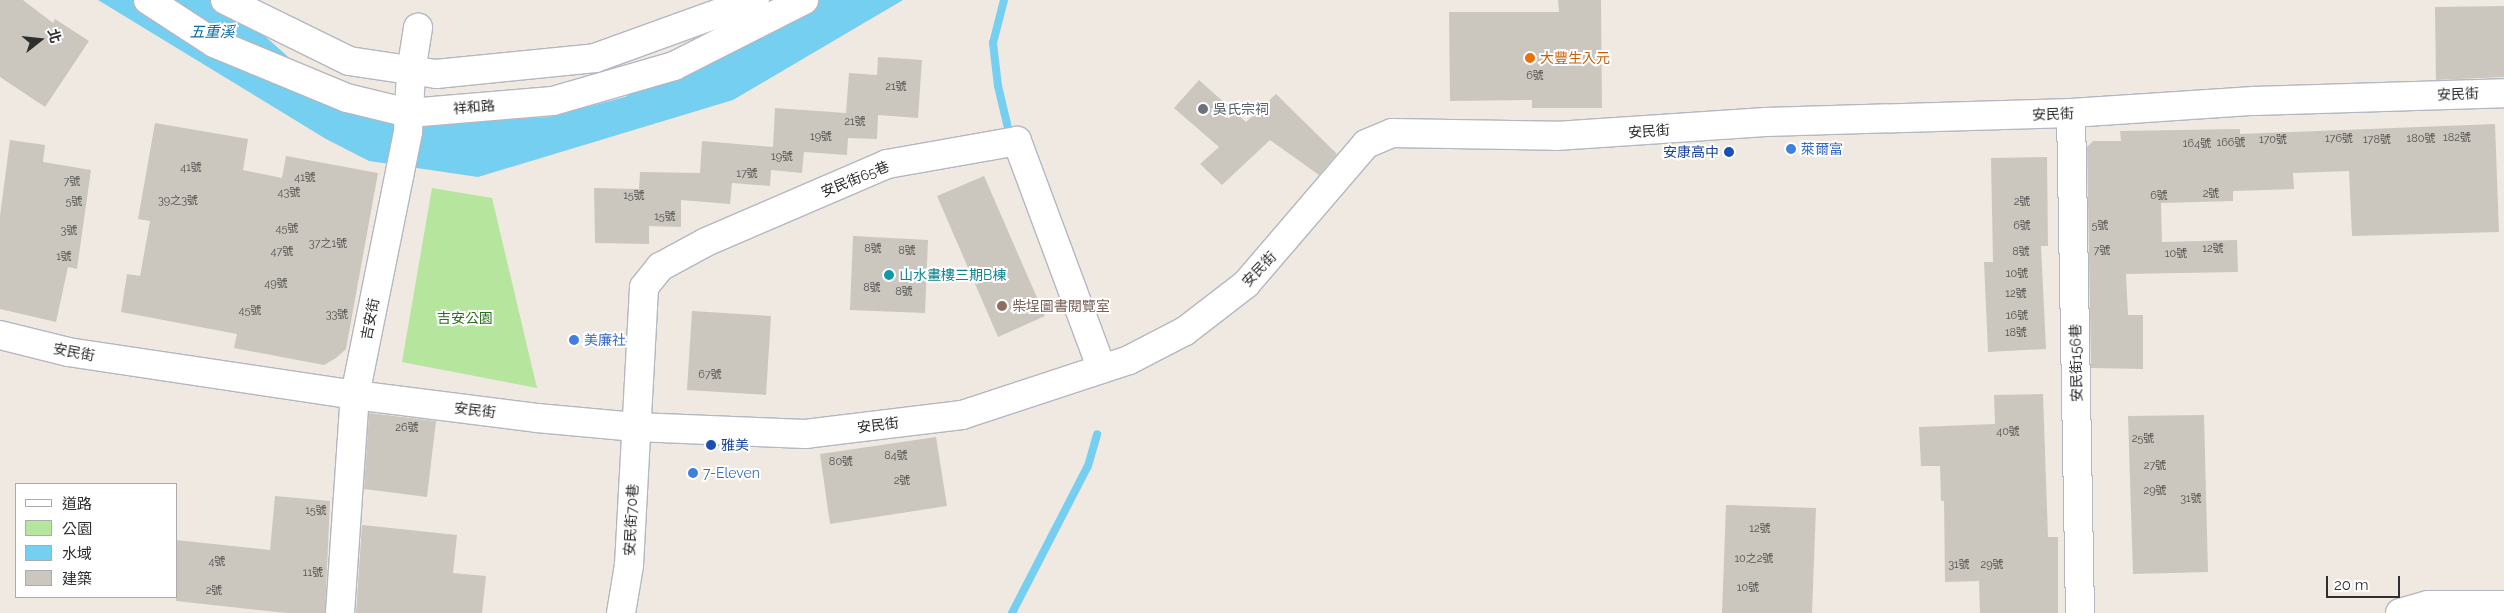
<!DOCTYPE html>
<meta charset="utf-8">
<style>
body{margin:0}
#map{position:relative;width:2504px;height:613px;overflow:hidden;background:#efe9e1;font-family:Raleway,"Noto Sans TC",sans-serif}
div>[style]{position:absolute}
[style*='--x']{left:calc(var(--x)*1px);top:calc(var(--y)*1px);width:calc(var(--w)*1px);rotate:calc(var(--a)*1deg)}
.green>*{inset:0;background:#b6e59e}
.water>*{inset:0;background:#75cff0}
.stream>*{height:8px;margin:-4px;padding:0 4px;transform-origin:4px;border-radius:4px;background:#75cff0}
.building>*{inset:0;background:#cbc7bf}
.roads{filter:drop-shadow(1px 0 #b4b7c1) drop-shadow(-1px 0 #b4b7c1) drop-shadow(0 1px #b4b7c1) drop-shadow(0 -1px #b4b7c1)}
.street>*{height:28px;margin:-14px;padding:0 14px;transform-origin:14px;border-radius:14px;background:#fff}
.secondary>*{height:28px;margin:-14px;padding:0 14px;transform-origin:14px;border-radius:14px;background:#fff}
.dots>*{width:14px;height:14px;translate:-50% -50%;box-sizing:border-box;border:2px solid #fff;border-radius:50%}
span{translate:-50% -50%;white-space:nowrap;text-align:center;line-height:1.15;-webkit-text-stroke:4px #fff;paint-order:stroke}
.number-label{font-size:11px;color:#555452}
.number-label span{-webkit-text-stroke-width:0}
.food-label{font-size:14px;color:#c56008}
.left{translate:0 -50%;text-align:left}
.street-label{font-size:14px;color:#2e2e2e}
.worship-label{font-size:14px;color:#5b616d}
.shop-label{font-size:14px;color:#366cbe}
.transit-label{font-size:14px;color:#164399}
.right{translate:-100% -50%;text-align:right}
.culture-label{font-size:14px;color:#0d838f}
.education-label{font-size:14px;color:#785e54}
.park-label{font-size:14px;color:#2c6e1b}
.water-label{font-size:15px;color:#0d6fa3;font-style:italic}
.legend{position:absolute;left:15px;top:483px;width:162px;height:115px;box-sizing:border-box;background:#fff;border:1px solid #ababab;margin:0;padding:6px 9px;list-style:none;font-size:15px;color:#2e2e2e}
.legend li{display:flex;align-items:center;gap:10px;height:25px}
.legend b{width:25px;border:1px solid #ababab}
.north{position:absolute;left:15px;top:15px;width:50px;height:50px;-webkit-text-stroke:4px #fff;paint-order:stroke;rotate:74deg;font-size:14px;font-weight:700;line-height:20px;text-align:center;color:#2e2e2e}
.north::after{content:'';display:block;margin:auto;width:18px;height:22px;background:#2e2e2e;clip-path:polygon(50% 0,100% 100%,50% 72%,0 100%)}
.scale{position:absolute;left:2326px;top:576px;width:74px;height:22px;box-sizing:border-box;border:2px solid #2e2e2e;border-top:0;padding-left:6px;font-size:15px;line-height:18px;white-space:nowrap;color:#2e2e2e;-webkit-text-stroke:4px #fff;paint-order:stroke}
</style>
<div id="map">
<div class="green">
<div style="clip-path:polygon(432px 188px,492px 198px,537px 388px,402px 362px)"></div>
</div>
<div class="water">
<div style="clip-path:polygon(98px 0,224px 0,295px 63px,376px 101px,448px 123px,549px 117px,625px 97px,806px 0,903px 0,733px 100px,478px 177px,369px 161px,326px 139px)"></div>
</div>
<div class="stream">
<div style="--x:1004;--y:0;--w:44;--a:104.3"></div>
<div style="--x:993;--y:43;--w:43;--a:83.4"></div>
<div style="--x:998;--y:86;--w:47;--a:76.6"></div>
<div style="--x:1012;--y:613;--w:165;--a:-62.7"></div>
<div style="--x:1088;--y:466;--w:33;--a:-74"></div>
</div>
<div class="building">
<div style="clip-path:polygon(0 0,23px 0,53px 23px,55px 19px,89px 41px,45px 107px,0 77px)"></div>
<div style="clip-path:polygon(1558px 0,1601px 0,1602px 108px,1532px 108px,1532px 100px,1450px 101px,1449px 12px,1559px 12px)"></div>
<div style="clip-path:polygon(2504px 6px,2504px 77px,2436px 80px,2435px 7px)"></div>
<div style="clip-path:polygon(878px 57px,922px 60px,918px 118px,878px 115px,877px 139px,848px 138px,847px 155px,804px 152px,802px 173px,771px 170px,770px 186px,732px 183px,730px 204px,681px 200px,681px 227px,649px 226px,649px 244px,595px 243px,594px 188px,639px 189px,640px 172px,700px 173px,702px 141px,773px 147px,775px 108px,846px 113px,849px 73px,877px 75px)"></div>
<div style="clip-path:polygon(1199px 80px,1246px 122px,1276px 94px,1337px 154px,1319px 175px,1270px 140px,1222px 185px,1200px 164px,1219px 147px,1174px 108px)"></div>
<div style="clip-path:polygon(155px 123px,248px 139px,243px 170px,282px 178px,286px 156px,378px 173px,346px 349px,336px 358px,324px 365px,234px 348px,237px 334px,121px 312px,127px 274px,140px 276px,150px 221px,138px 219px)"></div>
<div style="clip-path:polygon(2495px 124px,2499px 232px,2352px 236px,2349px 171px,2293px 173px,2294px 189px,2233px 191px,2233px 201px,2161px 203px,2162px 242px,2237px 240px,2238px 272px,2126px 274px,2128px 315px,2143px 315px,2143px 369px,2091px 368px,2087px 147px,2093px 141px,2121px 141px,2120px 131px,2240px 129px,2240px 134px)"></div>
<div style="clip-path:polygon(10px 140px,45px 145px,43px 162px,91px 170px,77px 269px,68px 267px,56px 322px,0 309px,0 216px)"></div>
<div style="clip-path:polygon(2047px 157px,2048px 246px,2041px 246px,2046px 349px,1988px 352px,1984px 262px,1993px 262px,1991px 158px)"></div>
<div style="clip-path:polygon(984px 176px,1045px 316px,998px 337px,937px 196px)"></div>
<div style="clip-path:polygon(853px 236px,928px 240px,925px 313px,850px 310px)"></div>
<div style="clip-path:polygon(692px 311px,771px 316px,766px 395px,687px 390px)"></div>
<div style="clip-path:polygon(2043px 394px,2048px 537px,2058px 537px,2058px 613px,1980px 613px,1979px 581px,1945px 582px,1944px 501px,1941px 501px,1940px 466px,1921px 466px,1919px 427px,1995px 424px,1994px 395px)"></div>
<div style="clip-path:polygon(369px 413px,436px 421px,427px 497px,364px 489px)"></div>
<div style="clip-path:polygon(2204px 415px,2208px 572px,2133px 574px,2128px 416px)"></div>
<div style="clip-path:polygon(936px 437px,947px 506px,830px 524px,820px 454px)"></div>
<div style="clip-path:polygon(275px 496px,330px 501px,325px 613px,287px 613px,176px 601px,176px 540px,270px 550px)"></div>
<div style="clip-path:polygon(1726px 505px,1816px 508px,1812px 613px,1722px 613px)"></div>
<div style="clip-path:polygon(362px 525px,457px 535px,453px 573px,486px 576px,482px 613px,356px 613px)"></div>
</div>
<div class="roads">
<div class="street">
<div style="--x:2071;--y:113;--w:500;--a:88.97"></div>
<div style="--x:0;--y:335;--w:70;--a:14"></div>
<div style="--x:68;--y:352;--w:290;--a:8.5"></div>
<div style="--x:355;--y:395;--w:183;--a:7.2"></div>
<div style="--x:537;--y:418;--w:99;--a:5.2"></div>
<div style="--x:636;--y:427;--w:169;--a:2.4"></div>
<div style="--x:805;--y:434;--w:158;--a:-6.9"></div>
<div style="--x:962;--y:415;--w:176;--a:-18.2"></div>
<div style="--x:1129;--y:360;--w:63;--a:-27.4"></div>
<div style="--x:1185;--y:331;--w:77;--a:-37.6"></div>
<div style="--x:1246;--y:284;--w:184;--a:-49.4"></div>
<div style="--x:1366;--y:144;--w:28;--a:-23"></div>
<div style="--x:1392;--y:133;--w:164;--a:1"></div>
<div style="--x:1556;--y:136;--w:210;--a:-3.8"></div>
<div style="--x:1766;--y:122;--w:305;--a:-1.7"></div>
<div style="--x:2071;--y:113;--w:183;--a:-3.8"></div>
<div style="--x:2254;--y:101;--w:250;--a:-1.8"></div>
<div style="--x:340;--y:613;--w:219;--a:-86.1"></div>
<div style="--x:355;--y:395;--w:269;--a:-78.6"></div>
<div style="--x:408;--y:131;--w:59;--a:-87.1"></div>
<div style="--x:411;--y:72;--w:45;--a:-81"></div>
<div style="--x:621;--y:613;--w:49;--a:-80.5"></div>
<div style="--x:629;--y:565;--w:278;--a:-86.9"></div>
<div style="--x:644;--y:287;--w:26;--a:-51"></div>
<div style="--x:660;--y:267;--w:52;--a:-28.5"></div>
<div style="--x:706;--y:242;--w:197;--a:-23.3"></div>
<div style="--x:887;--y:164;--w:132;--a:-10"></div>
<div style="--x:1017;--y:141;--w:243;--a:69.6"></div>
<div style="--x:2400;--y:613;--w:29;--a:-16"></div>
<div style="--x:2428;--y:605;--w:76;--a:0"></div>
</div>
<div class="secondary">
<div style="--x:148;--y:0;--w:79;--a:33.1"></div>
<div style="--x:214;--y:43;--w:144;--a:22.5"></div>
<div style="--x:347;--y:98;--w:64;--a:13.6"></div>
<div style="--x:409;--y:113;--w:144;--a:-4.8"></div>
<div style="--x:553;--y:101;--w:126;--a:-16.1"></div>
<div style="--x:674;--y:66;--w:146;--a:-26.9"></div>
<div style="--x:225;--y:0;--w:138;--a:26.2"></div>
<div style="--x:349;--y:61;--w:88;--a:8.5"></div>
<div style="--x:436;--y:74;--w:160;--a:-5.7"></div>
<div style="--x:595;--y:58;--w:170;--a:-19.9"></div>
</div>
</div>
<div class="dots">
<div style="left:1530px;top:58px;background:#e8710a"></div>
<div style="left:1203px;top:109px;background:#6b7280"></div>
<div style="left:1791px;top:149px;background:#3f7fe0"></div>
<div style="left:1729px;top:152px;background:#1a4fb4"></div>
<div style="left:889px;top:275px;background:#0f9aa8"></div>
<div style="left:1002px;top:306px;background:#8d6e63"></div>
<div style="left:574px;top:340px;background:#3f7fe0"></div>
<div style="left:711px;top:445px;background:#1a4fb4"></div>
<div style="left:693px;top:473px;background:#3f7fe0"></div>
</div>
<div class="number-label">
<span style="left:1535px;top:76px">6號</span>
<span style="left:896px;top:87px">21號</span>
<span style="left:855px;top:122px">21號</span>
<span style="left:821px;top:137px">19號</span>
<span style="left:2457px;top:138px">182號</span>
<span style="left:2339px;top:139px">176號</span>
<span style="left:2421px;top:139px">180號</span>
<span style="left:2273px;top:140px">170號</span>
<span style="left:2377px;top:140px">178號</span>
<span style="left:2231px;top:143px">166號</span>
<span style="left:2197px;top:144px">164號</span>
<span style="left:782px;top:157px">19號</span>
<span style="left:191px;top:168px">41號</span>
<span style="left:747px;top:174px">17號</span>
<span style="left:305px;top:178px">41號</span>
<span style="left:72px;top:182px">7號</span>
<span style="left:289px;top:193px">43號</span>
<span style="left:2211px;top:194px">2號</span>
<span style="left:634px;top:196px">15號</span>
<span style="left:2159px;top:196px">6號</span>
<span style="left:178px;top:201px">39之3號</span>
<span style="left:74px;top:202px">5號</span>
<span style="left:2022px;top:202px">2號</span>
<span style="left:665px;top:217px">15號</span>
<span style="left:2022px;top:226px">6號</span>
<span style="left:2100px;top:226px">5號</span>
<span style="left:287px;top:229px">45號</span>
<span style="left:69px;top:231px">3號</span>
<span style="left:328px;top:244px">37之1號</span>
<span style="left:873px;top:249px">8號</span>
<span style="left:2213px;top:249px">12號</span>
<span style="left:907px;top:251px">8號</span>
<span style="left:2102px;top:251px">7號</span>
<span style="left:282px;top:252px">47號</span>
<span style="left:2021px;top:252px">8號</span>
<span style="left:2176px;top:254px">10號</span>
<span style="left:64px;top:257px">1號</span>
<span style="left:2017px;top:274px">10號</span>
<span style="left:276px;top:284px">49號</span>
<span style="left:872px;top:288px">8號</span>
<span style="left:904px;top:292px">8號</span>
<span style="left:2016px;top:294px">12號</span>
<span style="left:250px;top:311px">45號</span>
<span style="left:337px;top:315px">33號</span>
<span style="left:2017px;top:316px">16號</span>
<span style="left:2016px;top:333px">18號</span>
<span style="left:710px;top:375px">67號</span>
<span style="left:407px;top:428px">26號</span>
<span style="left:2008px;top:432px">40號</span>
<span style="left:2143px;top:439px">25號</span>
<span style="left:896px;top:456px">84號</span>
<span style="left:841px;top:462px">80號</span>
<span style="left:2155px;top:466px">27號</span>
<span style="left:902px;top:481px">2號</span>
<span style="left:2155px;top:491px">29號</span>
<span style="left:2191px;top:499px">31號</span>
<span style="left:316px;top:511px">15號</span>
<span style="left:1760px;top:529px">12號</span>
<span style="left:1754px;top:559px">10之2號</span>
<span style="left:217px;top:562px">4號</span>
<span style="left:1959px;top:565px">31號</span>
<span style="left:1992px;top:565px">29號</span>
<span style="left:313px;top:573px">11號</span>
<span style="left:1748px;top:588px">10號</span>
<span style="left:214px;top:591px">2號</span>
</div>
<div class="food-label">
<span class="left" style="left:1540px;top:58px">大豐生入元</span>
</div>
<div class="street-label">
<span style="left:2458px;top:94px;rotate:-2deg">安民街</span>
<span style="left:474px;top:107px;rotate:-5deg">祥和路</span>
<span style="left:2053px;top:114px;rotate:-2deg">安民街</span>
<span style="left:1649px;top:131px;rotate:-4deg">安民街</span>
<span style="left:855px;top:179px;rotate:-22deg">安民街65巷</span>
<span style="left:1259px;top:269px;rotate:-46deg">安民街</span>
<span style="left:370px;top:319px;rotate:-79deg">吉安街</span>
<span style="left:74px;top:352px;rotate:11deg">安民街</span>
<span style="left:2076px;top:363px;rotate:-91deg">安民街156巷</span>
<span style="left:475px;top:410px;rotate:7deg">安民街</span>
<span style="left:878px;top:425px;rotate:-7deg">安民街</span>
<span style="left:631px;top:520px;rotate:-87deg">安民街70巷</span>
</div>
<div class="worship-label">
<span class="left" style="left:1213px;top:109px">吳氏宗祠</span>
</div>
<div class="shop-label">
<span class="left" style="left:1801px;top:149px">萊爾富</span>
<span class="left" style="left:584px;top:340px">美廉社</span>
<span class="left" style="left:703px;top:473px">7-Eleven</span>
</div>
<div class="transit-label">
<span class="right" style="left:1719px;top:152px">安康高中</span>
<span class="left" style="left:721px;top:445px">雅美</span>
</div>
<div class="culture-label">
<span class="left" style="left:899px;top:275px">山水畫樓三期B棟</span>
</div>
<div class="education-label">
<span class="left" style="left:1012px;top:306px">柴埕圖書閱覽室</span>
</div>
<div class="park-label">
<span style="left:465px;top:318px">吉安公園</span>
</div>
<div class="water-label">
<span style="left:212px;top:33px">五重溪</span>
</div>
<ul class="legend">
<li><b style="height:6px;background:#fff"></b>道路</li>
<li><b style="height:14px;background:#b6e59e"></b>公園</li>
<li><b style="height:14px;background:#75cff0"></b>水域</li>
<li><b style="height:14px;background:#cbc7bf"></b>建築</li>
</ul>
<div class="north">北</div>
<div class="scale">20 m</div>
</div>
